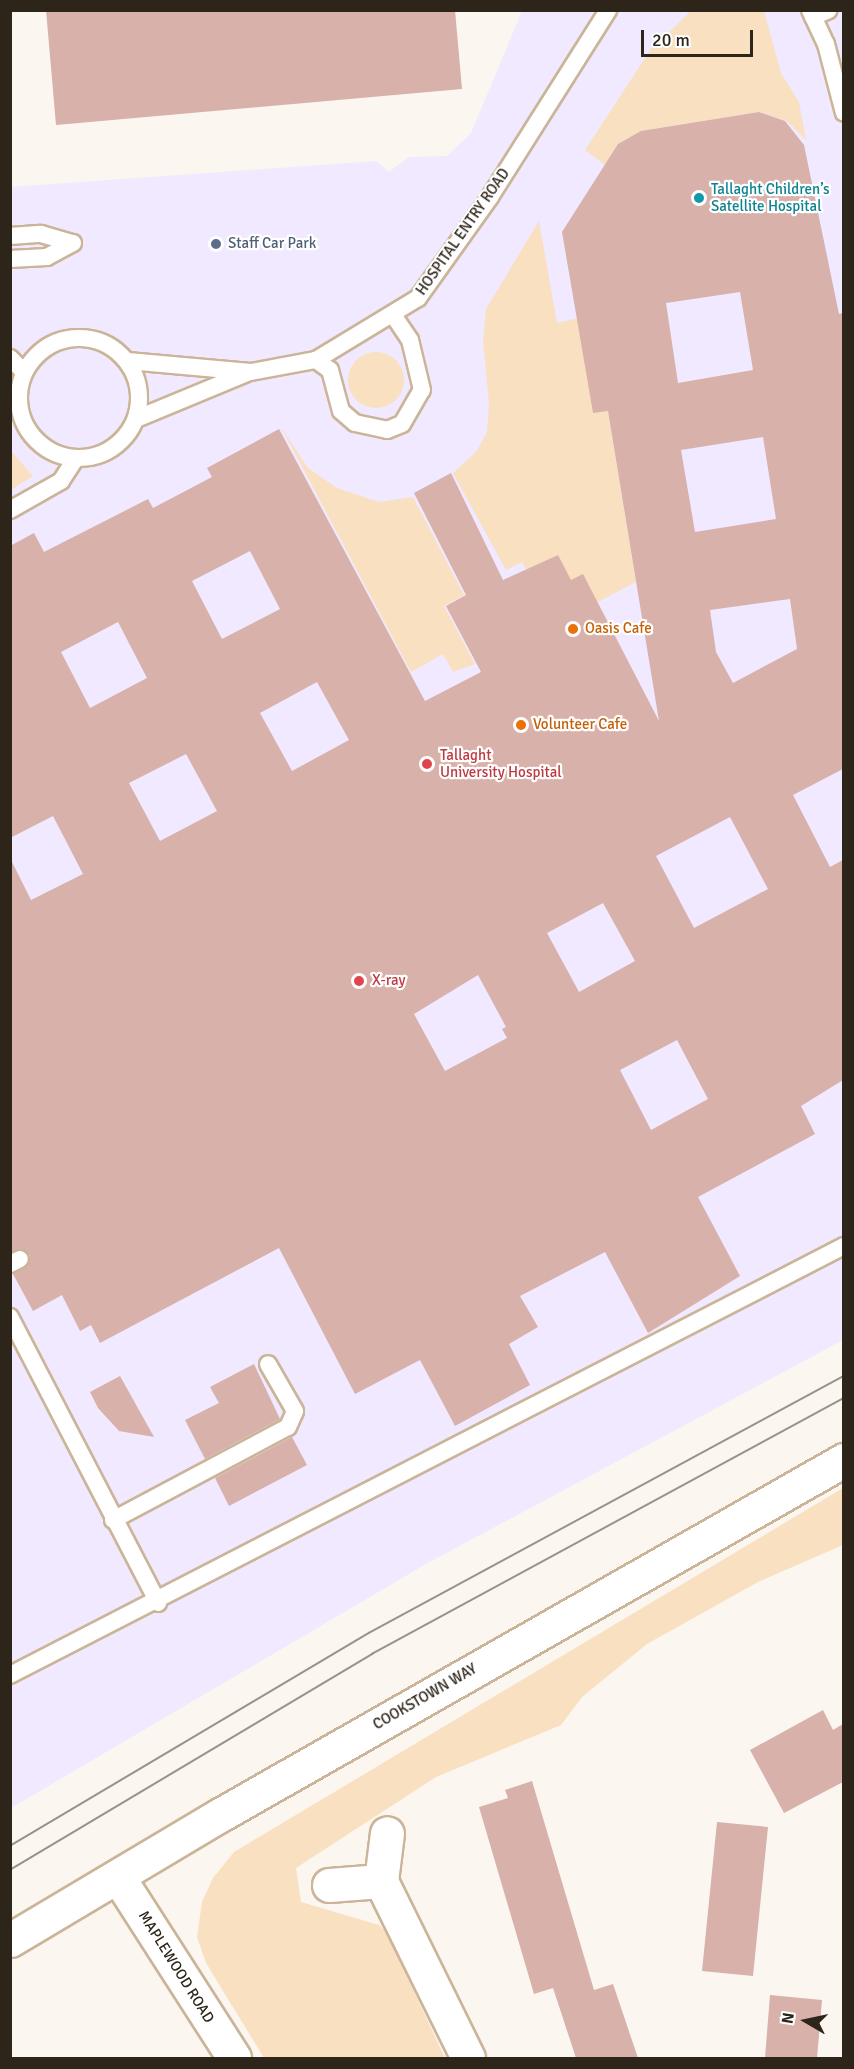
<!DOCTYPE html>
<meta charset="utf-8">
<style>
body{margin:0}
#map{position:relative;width:854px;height:2069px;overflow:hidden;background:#fbf6f0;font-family:Signika,sans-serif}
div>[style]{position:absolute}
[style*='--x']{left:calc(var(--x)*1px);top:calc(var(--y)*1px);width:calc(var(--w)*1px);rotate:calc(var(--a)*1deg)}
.medical>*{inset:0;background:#f0e9ff}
.green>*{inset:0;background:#f9e0c1}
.round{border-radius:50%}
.building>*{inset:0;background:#d8b1aa}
.roads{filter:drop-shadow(2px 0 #cbb498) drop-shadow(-2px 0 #cbb498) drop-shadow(0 2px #cbb498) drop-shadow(0 -2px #cbb498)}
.service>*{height:16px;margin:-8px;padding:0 8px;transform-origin:8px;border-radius:8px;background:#fff}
.service>.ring{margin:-8px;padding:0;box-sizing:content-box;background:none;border:16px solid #fff;border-radius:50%}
.minor>*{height:33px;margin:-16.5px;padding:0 16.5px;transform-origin:16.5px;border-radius:16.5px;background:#fff}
.tertiary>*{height:33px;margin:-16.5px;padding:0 16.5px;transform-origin:16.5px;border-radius:16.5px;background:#fff}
.tram>*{height:1.5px;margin:-0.75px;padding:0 0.75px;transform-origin:0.75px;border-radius:0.75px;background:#989289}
.dots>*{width:16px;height:16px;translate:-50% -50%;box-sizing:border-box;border:3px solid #fff;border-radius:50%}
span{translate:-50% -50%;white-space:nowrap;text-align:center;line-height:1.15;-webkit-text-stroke:4.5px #fff;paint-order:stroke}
.culture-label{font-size:15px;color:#0d838f}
.left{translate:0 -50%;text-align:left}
.street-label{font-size:15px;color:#2e251a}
.service-label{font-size:15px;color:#4e5e75}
.food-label{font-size:15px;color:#c56008}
.health-label{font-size:15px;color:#be3a42}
.frame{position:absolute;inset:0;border:12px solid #2e251a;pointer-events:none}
.north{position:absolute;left:776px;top:1991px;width:60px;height:60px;-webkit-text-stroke:4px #fff;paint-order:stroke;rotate:279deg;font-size:16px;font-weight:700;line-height:24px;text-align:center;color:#2e251a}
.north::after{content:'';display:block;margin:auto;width:21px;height:27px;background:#2e251a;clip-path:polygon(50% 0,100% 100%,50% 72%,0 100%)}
.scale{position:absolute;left:641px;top:30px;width:112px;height:27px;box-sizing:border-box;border:3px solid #2e251a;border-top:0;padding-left:8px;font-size:18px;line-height:21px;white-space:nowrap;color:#2e251a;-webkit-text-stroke:4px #fff;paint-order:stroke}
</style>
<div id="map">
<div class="medical">
<div style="clip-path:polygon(522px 11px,843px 11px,843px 1340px,426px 1564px,11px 1808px,10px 187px,376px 161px,389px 172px,409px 157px,447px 156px,471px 133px)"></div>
</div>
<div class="green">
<div style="clip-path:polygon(691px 11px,764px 11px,781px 73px,799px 102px,806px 140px,787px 121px,759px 112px,641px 131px,618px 144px,605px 165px,585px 150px,651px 49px)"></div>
<div style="clip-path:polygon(539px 221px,557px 323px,593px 315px,584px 358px,593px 413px,608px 411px,636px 582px,555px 624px,522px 562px,506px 570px,453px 473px,476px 452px,487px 432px,489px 403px,483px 341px,486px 309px)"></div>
<div class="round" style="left:348px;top:352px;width:56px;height:56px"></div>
<div style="clip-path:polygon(281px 427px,308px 468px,337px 488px,379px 502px,413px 497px,464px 595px,444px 606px,475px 664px,453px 672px,443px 654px,411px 672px)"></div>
<div style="clip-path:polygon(11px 451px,33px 476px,11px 490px)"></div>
<div style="clip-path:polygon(843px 1488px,843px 1545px,758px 1582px,647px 1644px,582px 1697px,561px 1725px,436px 1777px,296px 1868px,301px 1902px,379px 1925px,387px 1933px,445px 2058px,264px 2058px,206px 1963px,197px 1937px,202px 1902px,213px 1878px,234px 1852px)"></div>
</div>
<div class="building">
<div style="clip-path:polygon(46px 10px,455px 10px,462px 89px,56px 125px)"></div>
<div style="clip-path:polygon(evenodd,759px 112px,785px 121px,804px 145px,839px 314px,843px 313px,843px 769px,793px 795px,830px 867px,843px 860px,843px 1080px,801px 1106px,815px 1134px,698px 1197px,740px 1276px,648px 1333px,605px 1252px,520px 1296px,538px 1327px,509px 1344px,530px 1385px,455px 1426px,420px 1360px,355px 1394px,279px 1248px,100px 1343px,91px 1325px,80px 1331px,62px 1295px,33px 1311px,13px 1274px,28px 1265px,30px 1255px,21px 1249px,10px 1252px,10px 858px,31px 900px,83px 874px,53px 816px,10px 838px,10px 546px,34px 533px,44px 552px,148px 499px,153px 508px,212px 477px,207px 468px,279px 429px,425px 701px,481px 672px,446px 606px,466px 595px,414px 493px,451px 473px,503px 580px,558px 555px,571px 580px,583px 574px,659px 721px,608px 411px,593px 413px,562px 232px,618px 144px,641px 131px,759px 112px,740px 292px,753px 370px,678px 383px,666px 303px,740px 292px,759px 112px,763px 437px,776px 519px,695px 532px,681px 450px,763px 437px,759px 112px,250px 551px,280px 609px,222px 639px,192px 581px,250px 551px,759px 112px,790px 599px,797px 649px,733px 683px,716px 652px,710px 610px,790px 599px,759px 112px,118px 622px,147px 678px,90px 708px,61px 652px,118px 622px,759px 112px,317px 682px,349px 740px,292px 771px,260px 713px,317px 682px,759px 112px,186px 754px,217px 811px,160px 841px,129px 783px,186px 754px,759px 112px,730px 817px,768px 889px,694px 928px,656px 856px,730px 817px,759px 112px,603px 903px,635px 961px,579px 992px,547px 933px,603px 903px,759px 112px,478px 975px,506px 1027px,502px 1029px,507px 1038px,445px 1071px,414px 1014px,478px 975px,759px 112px,677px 1040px,708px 1099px,651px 1130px,620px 1070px,677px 1040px)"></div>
<div style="clip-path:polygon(254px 1364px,280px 1419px,205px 1459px,185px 1420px,219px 1403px,210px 1387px)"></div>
<div style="clip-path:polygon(120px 1376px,154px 1437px,119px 1431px,98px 1408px,90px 1392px)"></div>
<div style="clip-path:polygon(292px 1437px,307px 1465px,229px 1506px,215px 1478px)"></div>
<div style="clip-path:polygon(823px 1710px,833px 1730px,843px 1724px,843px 1782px,784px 1813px,750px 1750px)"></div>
<div style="clip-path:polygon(532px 1781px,594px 1990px,613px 1984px,638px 2058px,576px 2058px,553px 1988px,534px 1994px,479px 1807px,508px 1798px,505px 1790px)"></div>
<div style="clip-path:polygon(717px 1822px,768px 1827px,753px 1976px,702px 1971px)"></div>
<div style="clip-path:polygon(770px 1995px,822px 2000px,817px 2058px,765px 2058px)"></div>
</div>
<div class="roads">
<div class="service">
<div style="--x:810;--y:10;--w:38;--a:65"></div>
<div style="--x:826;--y:44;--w:71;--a:75.4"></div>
<div style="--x:813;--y:17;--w:17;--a:-24"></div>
<div style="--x:10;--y:236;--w:31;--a:-4"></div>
<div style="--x:41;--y:234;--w:33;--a:16"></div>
<div style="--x:73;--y:243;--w:30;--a:152"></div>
<div style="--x:47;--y:257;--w:37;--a:177"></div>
<div class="ring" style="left:19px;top:338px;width:104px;height:104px"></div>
<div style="--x:10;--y:358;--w:20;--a:45"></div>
<div style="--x:316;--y:360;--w:17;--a:36"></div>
<div style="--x:330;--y:370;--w:42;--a:75"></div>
<div style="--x:341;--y:411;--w:18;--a:41"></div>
<div style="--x:355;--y:423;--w:33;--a:12"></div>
<div style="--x:387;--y:430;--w:16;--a:-22"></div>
<div style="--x:402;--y:424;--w:39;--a:-60"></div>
<div style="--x:422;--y:390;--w:51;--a:-103.5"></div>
<div style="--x:410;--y:340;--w:30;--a:-124"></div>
<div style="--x:128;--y:361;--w:123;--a:5.1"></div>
<div style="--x:251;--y:372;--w:66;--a:-10.5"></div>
<div style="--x:316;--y:360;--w:119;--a:-31.3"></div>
<div style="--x:418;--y:298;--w:124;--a:-54.5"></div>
<div style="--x:490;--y:197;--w:221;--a:-57.7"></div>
<div style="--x:136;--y:419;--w:120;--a:-22.5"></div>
<div style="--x:10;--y:510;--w:59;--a:-29.6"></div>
<div style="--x:61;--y:481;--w:27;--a:-57"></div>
<div style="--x:10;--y:1264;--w:11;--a:-27"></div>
<div style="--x:10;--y:1317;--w:322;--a:62.6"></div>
<div style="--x:113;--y:1520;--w:198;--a:-28"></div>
<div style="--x:288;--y:1427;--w:17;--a:-66"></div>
<div style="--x:295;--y:1411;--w:54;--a:-119.9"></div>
<div style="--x:10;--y:1675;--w:938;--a:-27.22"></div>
</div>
<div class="minor">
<div style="--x:381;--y:1881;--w:48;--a:-82.9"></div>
<div style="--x:329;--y:1885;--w:52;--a:-4.4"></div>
<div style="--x:381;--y:1881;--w:197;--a:63.8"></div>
</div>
<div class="tertiary">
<div style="--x:118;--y:1877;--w:215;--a:57.3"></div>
<div style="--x:10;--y:1940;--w:244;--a:-30.8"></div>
<div style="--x:220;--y:1815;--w:718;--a:-29.64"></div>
</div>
</div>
<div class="tram">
<div style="--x:10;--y:1846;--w:417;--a:-30.7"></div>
<div style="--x:369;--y:1633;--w:540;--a:-28.42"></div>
<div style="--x:10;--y:1870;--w:422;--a:-30.8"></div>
<div style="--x:372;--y:1654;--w:537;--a:-28.47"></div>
</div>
<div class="dots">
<div style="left:699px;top:198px;background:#0f9aa8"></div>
<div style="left:216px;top:244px;background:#5c6f8a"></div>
<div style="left:573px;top:629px;background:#e8710a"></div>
<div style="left:521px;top:725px;background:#e8710a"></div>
<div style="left:427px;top:764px;background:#e0444e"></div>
<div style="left:359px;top:981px;background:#e0444e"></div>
</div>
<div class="culture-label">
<span class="left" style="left:711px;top:198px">Tallaght Children’s<br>Satellite Hospital</span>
</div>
<div class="street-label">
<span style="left:463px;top:232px;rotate:-55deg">HOSPITAL ENTRY ROAD</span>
<span style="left:425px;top:1697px;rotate:-30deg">COOKSTOWN WAY</span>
<span style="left:176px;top:1967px;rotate:58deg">MAPLEWOOD ROAD</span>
</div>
<div class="service-label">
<span class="left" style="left:228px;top:244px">Staff Car Park</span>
</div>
<div class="food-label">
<span class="left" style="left:585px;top:629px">Oasis Cafe</span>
<span class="left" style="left:533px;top:725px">Volunteer Cafe</span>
</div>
<div class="health-label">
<span class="left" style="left:440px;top:764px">Tallaght<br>University Hospital</span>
<span class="left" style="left:372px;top:981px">X-ray</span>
</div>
<div class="frame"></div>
<div class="north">N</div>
<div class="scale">20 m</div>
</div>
